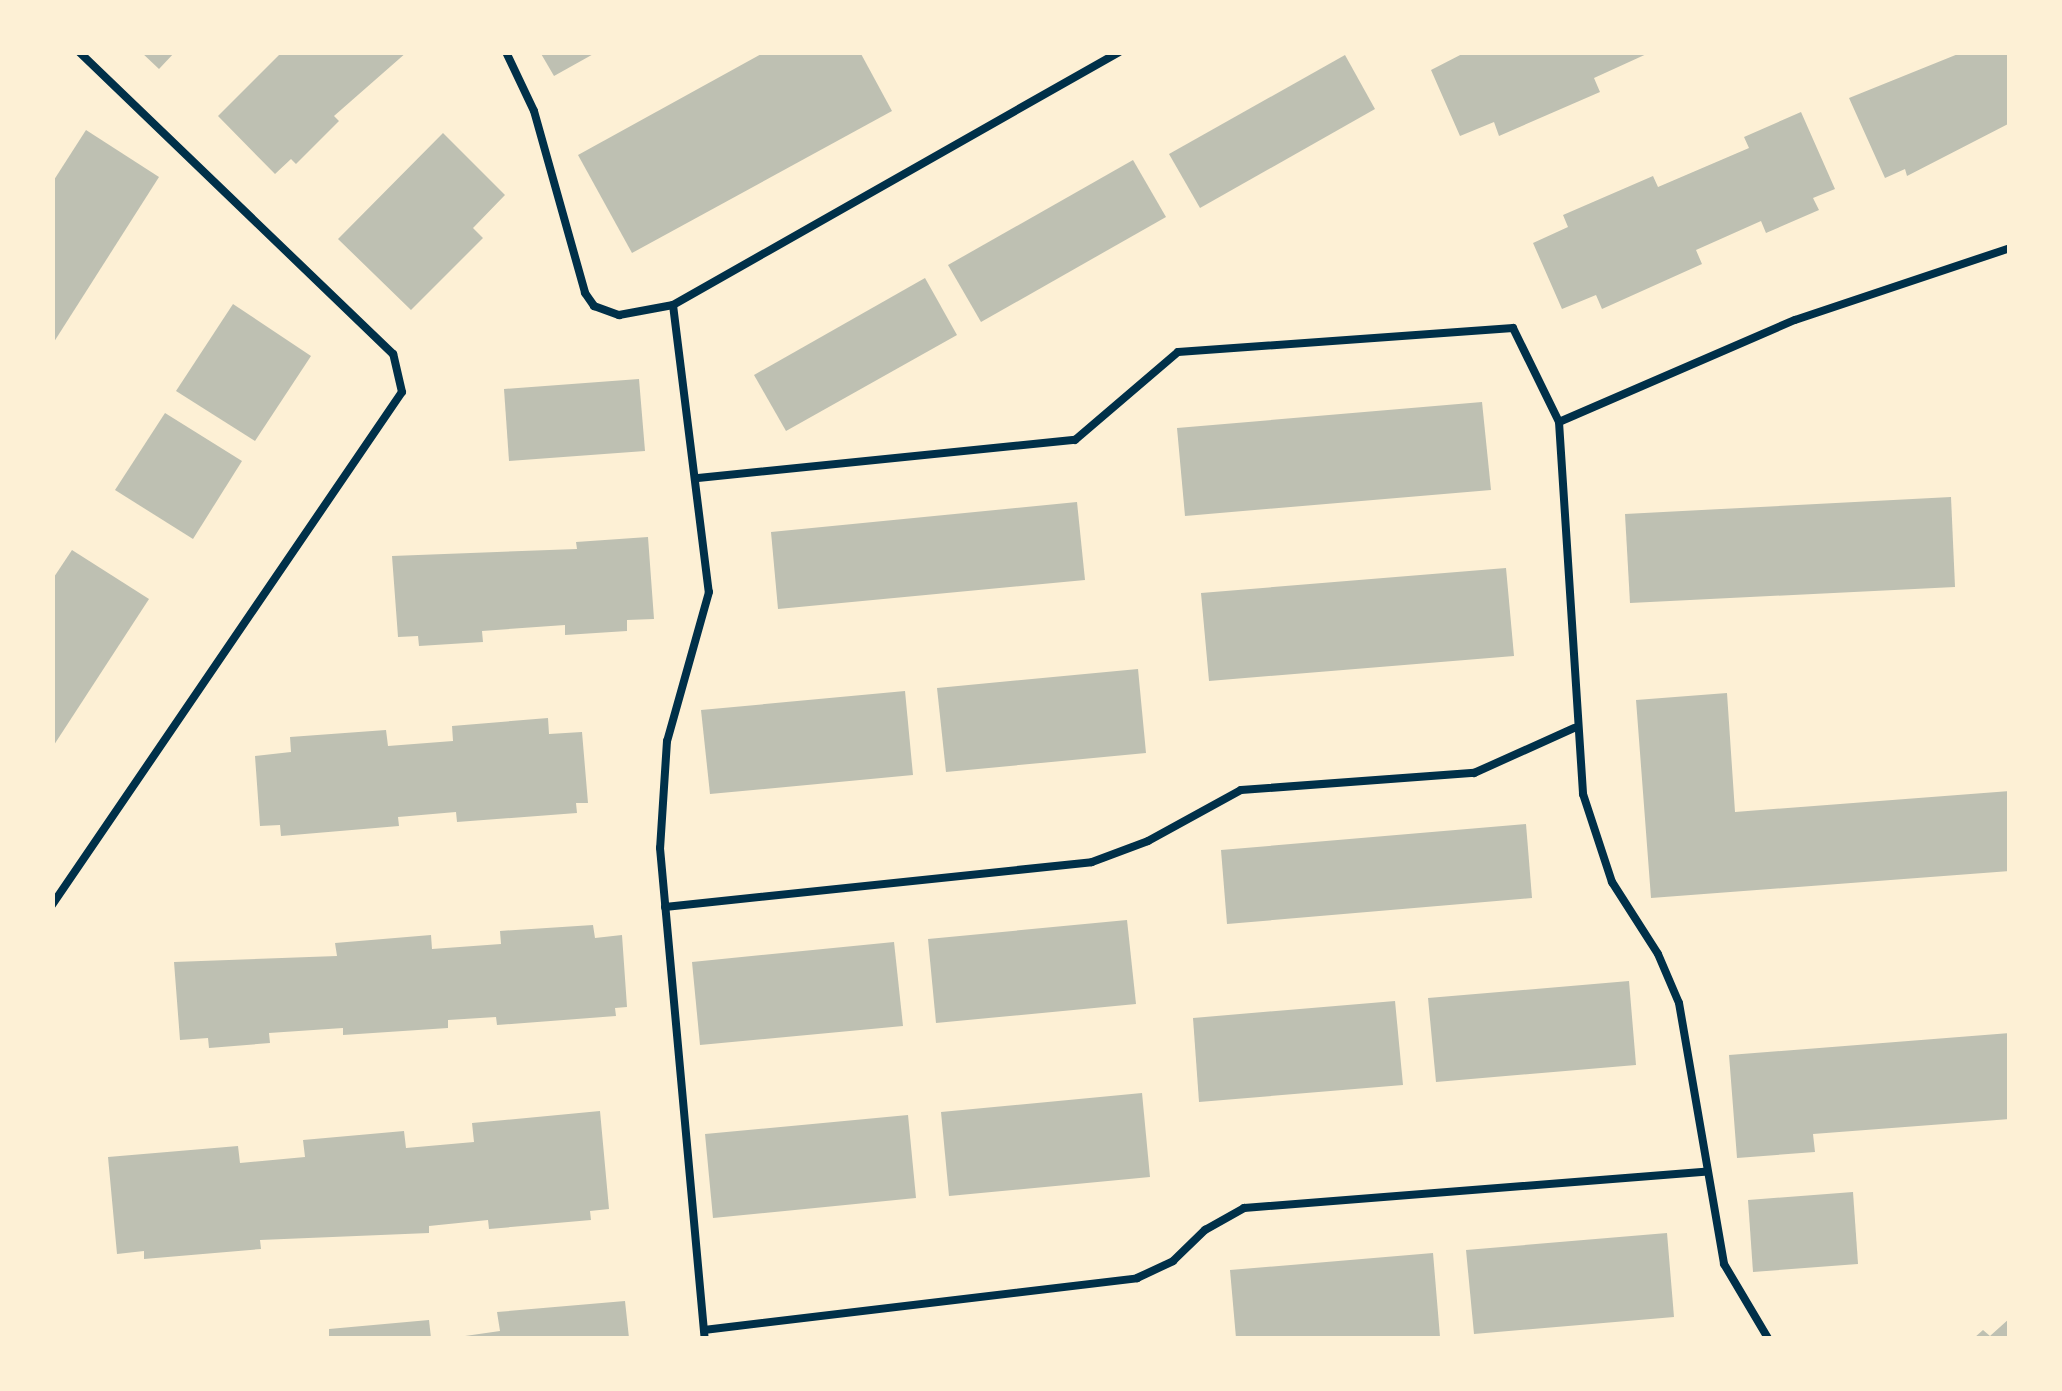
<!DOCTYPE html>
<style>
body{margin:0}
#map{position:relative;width:2062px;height:1391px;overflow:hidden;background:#fdf0d5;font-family:Signika,sans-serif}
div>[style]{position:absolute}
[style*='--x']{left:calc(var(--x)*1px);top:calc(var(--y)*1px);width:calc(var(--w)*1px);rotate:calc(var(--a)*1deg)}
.building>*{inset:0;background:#bec0b2}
.service>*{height:8px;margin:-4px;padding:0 4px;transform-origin:4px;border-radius:4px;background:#003049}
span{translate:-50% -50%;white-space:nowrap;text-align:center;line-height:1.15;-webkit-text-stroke:10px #fdf0d5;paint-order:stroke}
.frame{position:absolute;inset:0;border:55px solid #fdf0d5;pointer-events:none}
</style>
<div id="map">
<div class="building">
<div style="clip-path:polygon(141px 52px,175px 52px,159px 69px)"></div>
<div style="clip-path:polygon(282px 52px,407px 52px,334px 116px,339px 121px,296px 164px,291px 159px,275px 174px,218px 116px)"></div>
<div style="clip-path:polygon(540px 52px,597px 52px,554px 76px)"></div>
<div style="clip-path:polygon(765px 52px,860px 52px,892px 111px,632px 253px,578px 155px)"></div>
<div style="clip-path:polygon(1466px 52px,1651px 52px,1594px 78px,1600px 92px,1499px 136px,1494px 122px,1460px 136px,1431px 70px)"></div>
<div style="clip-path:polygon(1963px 52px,2010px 52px,2010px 123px,1907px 176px,1905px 169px,1885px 178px,1849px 98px)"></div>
<div style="clip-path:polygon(1345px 55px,1375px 109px,1200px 208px,1169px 154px)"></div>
<div style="clip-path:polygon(1801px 112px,1835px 189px,1813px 198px,1819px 210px,1766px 233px,1761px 221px,1696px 250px,1702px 264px,1602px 309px,1596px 295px,1562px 309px,1533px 243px,1568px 227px,1563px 215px,1653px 176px,1658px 187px,1749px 148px,1744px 137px)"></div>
<div style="clip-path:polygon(86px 130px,159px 177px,52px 345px,52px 183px)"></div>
<div style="clip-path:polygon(443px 133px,505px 195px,473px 228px,483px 238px,411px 310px,338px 239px)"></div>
<div style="clip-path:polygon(1133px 160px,1166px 217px,981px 322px,948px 265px)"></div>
<div style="clip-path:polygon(925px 278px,957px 335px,786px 431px,754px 375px)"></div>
<div style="clip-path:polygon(233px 304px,311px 356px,255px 441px,176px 391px)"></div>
<div style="clip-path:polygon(639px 379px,645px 451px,509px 461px,504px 389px)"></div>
<div style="clip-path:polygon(1482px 402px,1491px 490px,1185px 516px,1177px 428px)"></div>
<div style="clip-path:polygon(165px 413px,242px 461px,193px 539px,115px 490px)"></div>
<div style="clip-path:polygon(1951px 497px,1955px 587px,1630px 603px,1625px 514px)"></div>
<div style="clip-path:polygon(1077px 502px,1085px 580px,778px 609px,771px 532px)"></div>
<div style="clip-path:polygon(648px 537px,654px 619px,627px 620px,627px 631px,565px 635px,565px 625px,482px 631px,483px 642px,419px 646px,418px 636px,398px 637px,392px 556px,577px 549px,576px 542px)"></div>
<div style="clip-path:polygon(72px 550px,149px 599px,52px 748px,52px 580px)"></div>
<div style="clip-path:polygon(1506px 568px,1514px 656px,1209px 681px,1201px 593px)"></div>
<div style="clip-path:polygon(1138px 669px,1146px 753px,946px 772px,937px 688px)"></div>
<div style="clip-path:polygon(905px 691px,913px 775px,710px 794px,701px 710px)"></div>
<div style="clip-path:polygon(1727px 693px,1735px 812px,2010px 791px,2010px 871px,1651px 898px,1636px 700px)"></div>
<div style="clip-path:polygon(548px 718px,549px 734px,582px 732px,588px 803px,576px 803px,577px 813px,457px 822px,456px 812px,398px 817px,399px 826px,281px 836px,280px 825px,260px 826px,255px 756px,291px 752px,290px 737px,386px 730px,388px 746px,453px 741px,452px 726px)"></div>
<div style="clip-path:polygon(1526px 824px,1532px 898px,1227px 924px,1221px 850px)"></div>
<div style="clip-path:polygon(1127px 920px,1136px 1004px,936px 1023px,928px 939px)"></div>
<div style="clip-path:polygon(593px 925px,595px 938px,622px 935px,627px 1007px,615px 1008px,616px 1016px,497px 1025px,496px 1017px,448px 1020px,448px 1028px,343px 1035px,343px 1028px,269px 1033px,270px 1043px,209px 1048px,208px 1038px,180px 1040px,174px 962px,337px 956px,335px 943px,431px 935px,432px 949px,501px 944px,500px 931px)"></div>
<div style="clip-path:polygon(894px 942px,903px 1026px,700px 1045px,692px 962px)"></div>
<div style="clip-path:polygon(1629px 981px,1636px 1065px,1436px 1082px,1428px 998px)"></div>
<div style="clip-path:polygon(1395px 1001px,1403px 1085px,1199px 1102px,1193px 1018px)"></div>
<div style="clip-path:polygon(2010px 1033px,2010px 1119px,1813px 1134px,1815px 1152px,1737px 1158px,1729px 1055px)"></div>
<div style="clip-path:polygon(1142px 1093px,1150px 1177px,949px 1196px,941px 1112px)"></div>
<div style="clip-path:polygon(600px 1111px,609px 1209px,590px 1211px,591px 1220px,489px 1229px,488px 1220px,429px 1226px,429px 1233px,260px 1240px,261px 1249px,144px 1259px,144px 1251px,117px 1254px,108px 1157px,238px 1146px,240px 1163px,305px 1157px,303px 1140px,404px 1131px,406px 1148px,474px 1142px,472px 1123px)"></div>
<div style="clip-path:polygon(908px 1115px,916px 1198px,713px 1218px,705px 1134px)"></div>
<div style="clip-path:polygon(1853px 1192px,1858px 1264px,1753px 1272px,1748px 1200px)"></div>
<div style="clip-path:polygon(1667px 1233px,1674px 1317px,1474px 1334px,1466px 1250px)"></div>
<div style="clip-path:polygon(1433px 1253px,1440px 1337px,1236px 1338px,1230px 1270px)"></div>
<div style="clip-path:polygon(625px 1301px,629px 1338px,451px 1338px,500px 1331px,497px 1312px)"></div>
<div style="clip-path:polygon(2010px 1318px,2010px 1338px,1974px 1338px,1983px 1330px,1990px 1336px)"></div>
<div style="clip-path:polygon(429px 1320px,431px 1338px,329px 1338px,329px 1329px)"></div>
</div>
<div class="service">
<div style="--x:506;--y:52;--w:65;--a:64.6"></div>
<div style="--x:534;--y:111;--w:189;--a:74.3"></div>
<div style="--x:585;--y:293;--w:16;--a:55"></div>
<div style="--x:594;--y:306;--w:27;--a:20"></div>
<div style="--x:619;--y:315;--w:55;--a:-10.5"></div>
<div style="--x:673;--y:305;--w:513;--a:-29.56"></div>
<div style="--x:673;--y:305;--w:289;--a:82.9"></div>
<div style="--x:709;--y:592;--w:155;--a:105.7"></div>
<div style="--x:667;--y:741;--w:107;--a:93.7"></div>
<div style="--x:660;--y:848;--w:492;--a:84.8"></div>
<div style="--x:1559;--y:422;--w:257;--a:-23.4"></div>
<div style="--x:1795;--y:320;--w:227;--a:-18.5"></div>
<div style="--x:698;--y:478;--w:379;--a:-5.8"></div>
<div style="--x:1075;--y:440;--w:135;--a:-40.5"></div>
<div style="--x:1178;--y:352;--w:336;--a:-4.1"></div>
<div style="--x:1513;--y:328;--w:105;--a:63.9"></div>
<div style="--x:1559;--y:422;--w:373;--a:86.3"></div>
<div style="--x:1583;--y:794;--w:93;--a:71.8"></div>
<div style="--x:1612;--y:882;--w:85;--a:57.4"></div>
<div style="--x:1658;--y:954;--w:53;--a:66.8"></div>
<div style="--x:1679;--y:1003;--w:265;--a:80.2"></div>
<div style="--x:1724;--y:1264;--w:86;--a:59.3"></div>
<div style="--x:52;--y:905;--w:621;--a:-55.7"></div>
<div style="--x:402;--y:392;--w:39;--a:-103"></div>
<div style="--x:393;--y:354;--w:436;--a:-136.1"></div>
<div style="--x:665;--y:907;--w:429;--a:-6"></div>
<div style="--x:1092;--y:862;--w:60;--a:-20.6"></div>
<div style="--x:1148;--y:841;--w:106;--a:-28.7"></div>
<div style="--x:1241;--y:790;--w:234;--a:-4.2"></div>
<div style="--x:1474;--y:773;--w:110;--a:-24.2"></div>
<div style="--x:704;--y:1330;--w:436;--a:-6.8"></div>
<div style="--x:1137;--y:1278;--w:40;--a:-25"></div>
<div style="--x:1173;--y:1261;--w:45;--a:-44.1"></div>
<div style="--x:1205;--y:1230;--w:45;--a:-29.4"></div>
<div style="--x:1244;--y:1208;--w:462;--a:-4.5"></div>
</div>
<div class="frame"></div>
</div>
